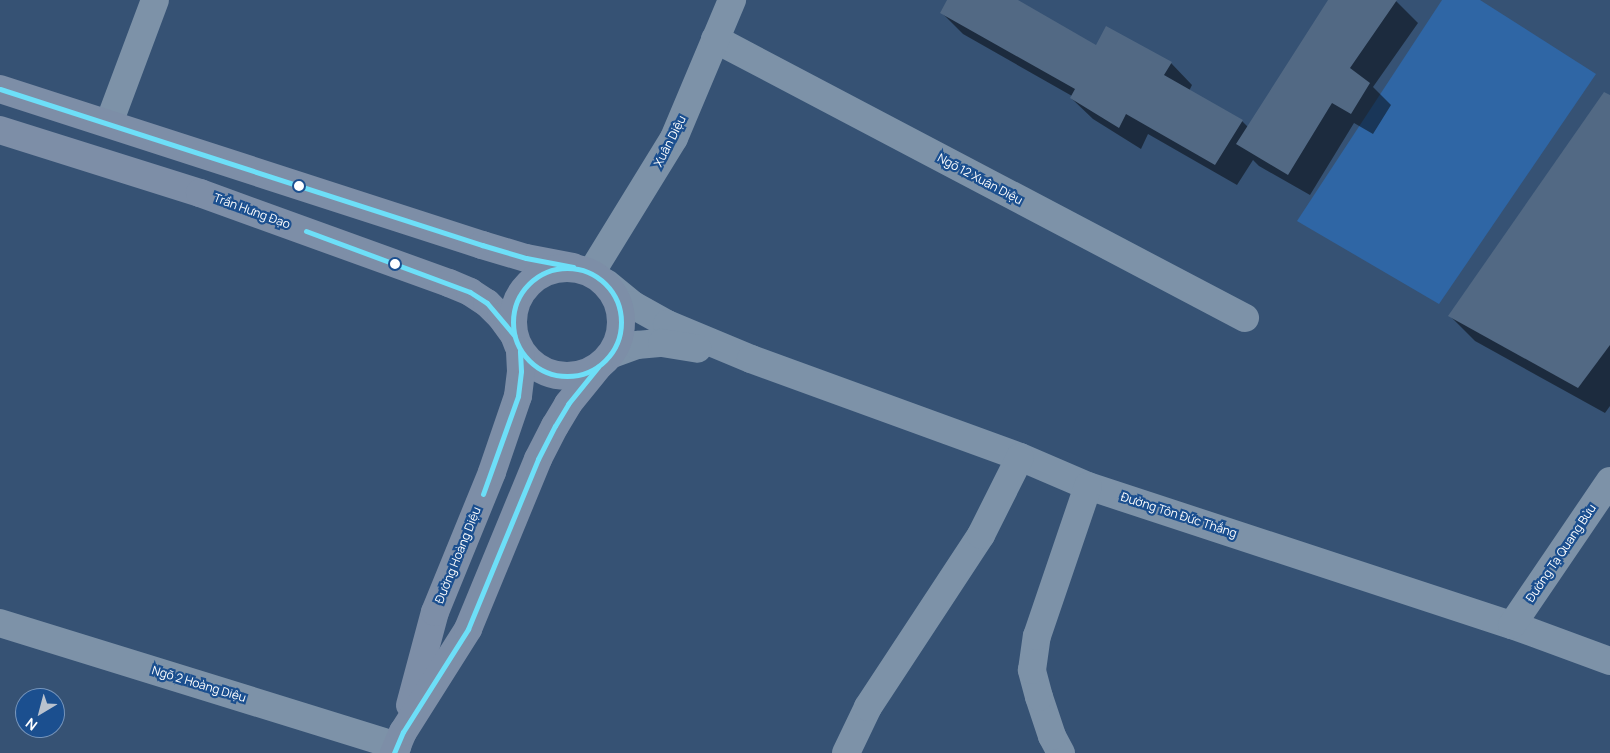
<!DOCTYPE html>
<meta charset="utf-8">
<style>
body{margin:0}
#map{position:relative;width:1610px;height:753px;overflow:hidden;background:#365274;font-family:Manrope,sans-serif}
div>[style]{position:absolute}
[style*='--x']{left:calc(var(--x)*1px);top:calc(var(--y)*1px);width:calc(var(--w)*1px);rotate:calc(var(--a)*1deg)}
.green>*{inset:0;background:#2f66a5}
.shadow>*{inset:0;background:#0007}
.building>*{inset:0;background:#526984}
.minor>*{height:28px;margin:-14px;padding:0 14px;transform-origin:14px;border-radius:14px;background:#7d92a8}
.major>*{height:28px;margin:-14px;padding:0 14px;transform-origin:14px;border-radius:14px;background:#7d8ea7}
.major>.ring{margin:-14px;padding:0;box-sizing:content-box;background:none;border:28px solid #7d8ea7;border-radius:50%}
.bus-1>*{height:5px;margin:-2.5px;padding:0 2.5px;transform-origin:2.5px;border-radius:2.5px;background:#6ddff8}
.bus-1>.ring{margin:-2.5px;padding:0;box-sizing:content-box;background:none;border:5px solid #6ddff8;border-radius:50%}
.dots>*{width:14px;height:14px;translate:-50% -50%;box-sizing:border-box;border:2px solid #1b4f8f;border-radius:50%}
span{translate:-50% -50%;white-space:nowrap;text-align:center;line-height:1.15;-webkit-text-stroke:4.5px #1b4f8f;paint-order:stroke}
.street-label{font-size:12px;color:#fff}
.north{position:absolute;left:15px;top:688px;width:50px;height:50px;box-sizing:border-box;background:#1b4f8f;border:1px solid #7695bc;border-radius:50%;rotate:217deg;font-size:14px;font-weight:700;line-height:20px;text-align:center;color:#fff}
.north::after{content:'';display:block;margin:auto;width:18px;height:22px;background:#b9c2ce;clip-path:polygon(50% 0,100% 100%,50% 72%,0 100%)}
</style>
<div id="map">
<div class="green">
<div style="clip-path:polygon(1442px 0,1480px 0,1596px 74px,1439px 304px,1297px 221px)"></div>
</div>
<div class="shadow">
<div style="clip-path:polygon(948px 0,1016px 0,1096px 46px,1171px 63px,1192px 85px,1189px 91px,1242px 121px,1248px 127px,1329px 0,1395px 0,1418px 23px,1373px 87px,1391px 105px,1373px 134px,1354px 123px,1310px 195px,1259px 166px,1253px 160px,1237px 185px,1148px 134px,1141px 149px,1093px 119px,1071px 98px,1072px 96px,963px 34px,941px 12px)"></div>
<div style="clip-path:polygon(1610px 97px,1610px 406px,1605px 413px,1475px 341px,1450px 316px)"></div>
</div>
<div class="building">
<div style="clip-path:polygon(947px 0,1018px 0,1096px 45px,1106px 26px,1172px 62px,1164px 75px,1243px 120px,1215px 165px,1126px 114px,1119px 128px,1070px 98px,1075px 89px,940px 13px)"></div>
<div style="clip-path:polygon(1328px 0,1397px 0,1350px 68px,1370px 83px,1351px 114px,1332px 103px,1288px 175px,1236px 144px)"></div>
<div style="clip-path:polygon(1604px 92px,1610px 95px,1610px 345px,1578px 388px,1448px 316px)"></div>
</div>
<div class="minor">
<div style="--x:715;--y:39;--w:599;--a:27.76"></div>
<div style="--x:109;--y:123;--w:131;--a:-69.5"></div>
<div style="--x:591;--y:273;--w:158;--a:-58.4"></div>
<div style="--x:674;--y:138;--w:150;--a:-67.2"></div>
<div style="--x:606;--y:283;--w:35;--a:39"></div>
<div style="--x:633;--y:305;--w:39;--a:29"></div>
<div style="--x:667;--y:324;--w:91;--a:22.6"></div>
<div style="--x:751;--y:359;--w:286;--a:20"></div>
<div style="--x:1020;--y:457;--w:74;--a:23.1"></div>
<div style="--x:1088;--y:486;--w:446;--a:18.2"></div>
<div style="--x:1512;--y:625;--w:104;--a:20.2"></div>
<div style="--x:612;--y:354;--w:27;--a:-20"></div>
<div style="--x:637;--y:345;--w:25;--a:-5"></div>
<div style="--x:662;--y:343;--w:36;--a:9"></div>
<div style="--x:0;--y:623;--w:416;--a:17.2"></div>
<div style="--x:1512;--y:625;--w:174;--a:-55.8"></div>
<div style="--x:846;--y:753;--w:51;--a:-64.4"></div>
<div style="--x:868;--y:707;--w:206;--a:-56.7"></div>
<div style="--x:981;--y:535;--w:87;--a:-63.4"></div>
<div style="--x:1061;--y:753;--w:19;--a:-118"></div>
<div style="--x:1052;--y:736;--w:41;--a:-108.4"></div>
<div style="--x:1039;--y:697;--w:28;--a:-105"></div>
<div style="--x:1032;--y:670;--w:34;--a:-82"></div>
<div style="--x:1037;--y:636;--w:158;--a:-71.2"></div>
</div>
<div class="major">
<div style="--x:0;--y:89;--w:507;--a:17.93"></div>
<div style="--x:482;--y:245;--w:46;--a:16.5"></div>
<div style="--x:526;--y:258;--w:48;--a:10.8"></div>
<div style="--x:0;--y:130;--w:210;--a:17.5"></div>
<div style="--x:200;--y:193;--w:265;--a:19.9"></div>
<div style="--x:449;--y:283;--w:23;--a:23"></div>
<div style="--x:470;--y:292;--w:20;--a:33"></div>
<div style="--x:487;--y:303;--w:20;--a:45"></div>
<div style="--x:501;--y:317;--w:22;--a:54"></div>
<div class="ring" style="left:513px;top:268px;width:80px;height:80px"></div>
<div style="--x:410;--y:705;--w:96;--a:-75"></div>
<div style="--x:435;--y:612;--w:151;--a:-67.8"></div>
<div style="--x:492;--y:472;--w:80;--a:-71.1"></div>
<div style="--x:518;--y:396;--w:25;--a:-83"></div>
<div style="--x:521;--y:371;--w:20;--a:-93"></div>
<div style="--x:394;--y:753;--w:23;--a:-67"></div>
<div style="--x:403;--y:732;--w:122;--a:-57.7"></div>
<div style="--x:468;--y:629;--w:184;--a:-67.6"></div>
<div style="--x:538;--y:459;--w:37;--a:-63"></div>
<div style="--x:555;--y:426;--w:26;--a:-59"></div>
<div style="--x:568;--y:404;--w:48;--a:-51"></div>
</div>
<div class="bus-1">
<div style="--x:0;--y:89;--w:507;--a:17.93"></div>
<div style="--x:482;--y:245;--w:46;--a:16.5"></div>
<div style="--x:526;--y:258;--w:48;--a:10.8"></div>
<div style="--x:306;--y:231;--w:175;--a:20.4"></div>
<div style="--x:470;--y:292;--w:20;--a:33"></div>
<div style="--x:487;--y:303;--w:42;--a:49.8"></div>
<div class="ring" style="left:513px;top:268px;width:103px;height:103px"></div>
<div style="--x:483;--y:494;--w:104;--a:-70.3"></div>
<div style="--x:518;--y:396;--w:25;--a:-83"></div>
<div style="--x:521;--y:371;--w:20;--a:-93"></div>
<div style="--x:394;--y:753;--w:23;--a:-67"></div>
<div style="--x:403;--y:732;--w:122;--a:-57.7"></div>
<div style="--x:468;--y:629;--w:184;--a:-67.6"></div>
<div style="--x:538;--y:459;--w:37;--a:-63"></div>
<div style="--x:555;--y:426;--w:26;--a:-59"></div>
<div style="--x:568;--y:404;--w:48;--a:-51"></div>
</div>
<div class="dots">
<div style="left:299px;top:186px;background:#fff"></div>
<div style="left:395px;top:264px;background:#fff"></div>
</div>
<div class="street-label">
<span style="left:670px;top:141px;rotate:-63deg">Xuân Diệu</span>
<span style="left:980px;top:179px;rotate:28deg">Ngõ 12 Xuân Diệu</span>
<span style="left:252px;top:211px;rotate:20deg">Trần Hưng Đạo</span>
<span style="left:1179px;top:515px;rotate:18deg">Đường Tôn Đức Thắng</span>
<span style="left:1561px;top:553px;rotate:-56deg">Đường Tạ Quang Bửu</span>
<span style="left:458px;top:555px;rotate:-68deg">Đường Hoàng Diệu</span>
<span style="left:199px;top:684px;rotate:17deg">Ngõ 2 Hoàng Diệu</span>
</div>
<div class="north">N</div>
</div>
